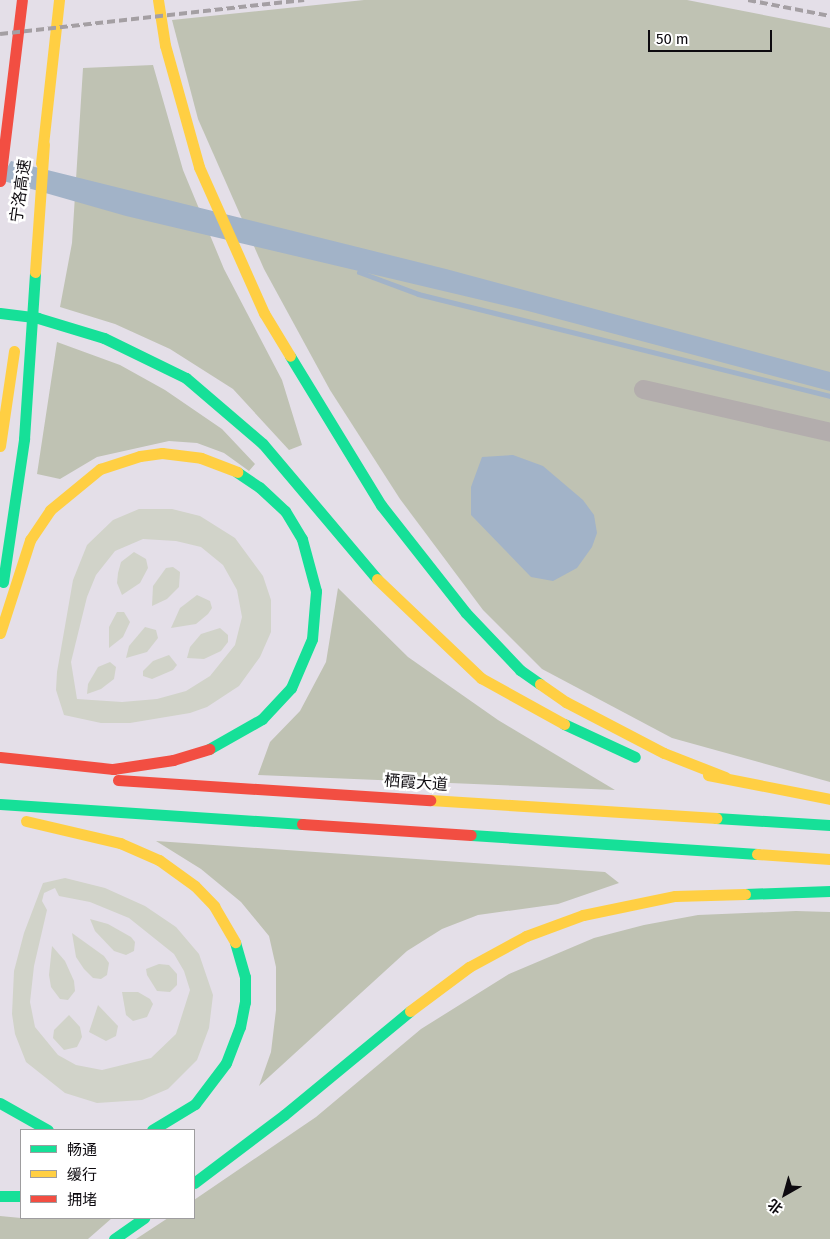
<!DOCTYPE html>
<meta charset="utf-8">
<style>
body{margin:0}
#map{position:relative;width:830px;height:1239px;overflow:hidden;background:#e4dfe8;font-family:"Fira Sans","Noto Sans SC",sans-serif}
div>[style]{position:absolute}
[style*='--x']{left:calc(var(--x)*1px);top:calc(var(--y)*1px);width:calc(var(--w)*1px);rotate:calc(var(--a)*1deg)}
.green>*{inset:0;background:#d1d3c9}
.forest>*{inset:0;background:#bfc2b3}
.water>*{inset:0;background:#a2b3c8}
.stream>*{height:5px;margin:-2.5px;padding:0 2.5px;transform-origin:2.5px;border-radius:2.5px;background:#a2b3c8}
.street>*{height:19px;margin:-9.5px;padding:0 9.5px;transform-origin:9.5px;border-radius:9.5px;background:#b3adad}
.fast>*{height:11px;margin:-5.5px;padding:0 5.5px;transform-origin:5.5px;border-radius:5.5px;background:#16e098}
.slow>*{height:11px;margin:-5.5px;padding:0 5.5px;transform-origin:5.5px;border-radius:5.5px;background:#ffcf43}
.jam>*{height:11px;margin:-5.5px;padding:0 5.5px;transform-origin:5.5px;border-radius:5.5px;background:#f24e42}
.rail>*{height:4px;margin-top:-2px;transform-origin:0;background:repeating-linear-gradient(90deg,#a49fa3 0 8px,transparent 0 12px)}
span{translate:-50% -50%;white-space:nowrap;text-align:center;line-height:1.15;-webkit-text-stroke:5px #fff;paint-order:stroke}
.street-label{font-size:16px;color:#0d0a0f}
.legend{position:absolute;left:20px;top:1129px;width:175px;height:90px;box-sizing:border-box;background:#fff;border:1px solid #9e9d9f;margin:0;padding:6px 9px;list-style:none;font-size:15px;color:#0d0a0f}
.legend li{display:flex;align-items:center;gap:10px;height:25px}
.legend b{width:25px;border:1px solid #9e9d9f}
.north{position:absolute;left:760px;top:1169px;width:50px;height:50px;-webkit-text-stroke:4px #fff;paint-order:stroke;rotate:218deg;font-size:14px;font-weight:700;line-height:20px;text-align:center;color:#0d0a0f}
.north::after{content:'';display:block;margin:auto;width:18px;height:22px;background:#0d0a0f;clip-path:polygon(50% 0,100% 100%,50% 72%,0 100%)}
.scale{position:absolute;left:648px;top:30px;width:124px;height:22px;box-sizing:border-box;border:2px solid #0d0a0f;border-top:0;padding-left:6px;font-size:15px;line-height:18px;white-space:nowrap;color:#0d0a0f;-webkit-text-stroke:4px #fff;paint-order:stroke}
</style>
<div id="map">
<div class="green">
<div style="clip-path:polygon(evenodd,139px 509px,172px 509px,200px 516px,235px 538px,263px 576px,271px 600px,271px 632px,260px 657px,239px 686px,207px 707px,190px 713px,130px 723px,101px 723px,64px 715px,56px 690px,57px 672px,73px 580px,87px 545px,113px 520px,139px 509px,143px 539px,176px 541px,201px 547px,223px 565px,237px 590px,242px 617px,235px 645px,210px 676px,186px 691px,157px 699px,122px 702px,77px 699px,71px 662px,87px 597px,96px 575px,115px 551px,143px 539px)"></div>
<div style="clip-path:polygon(134px 552px,146px 559px,148px 568px,140px 583px,122px 595px,117px 583px,118px 573px,121px 562px)"></div>
<div style="clip-path:polygon(173px 567px,180px 572px,179px 587px,167px 599px,152px 606px,153px 586px,166px 568px)"></div>
<div style="clip-path:polygon(197px 595px,210px 601px,212px 608px,208px 614px,196px 624px,171px 628px,180px 608px)"></div>
<div style="clip-path:polygon(117px 612px,124px 612px,130px 622px,123px 637px,109px 648px,109px 627px)"></div>
<div style="clip-path:polygon(145px 627px,156px 630px,158px 638px,147px 652px,126px 658px,129px 646px)"></div>
<div style="clip-path:polygon(220px 628px,228px 635px,228px 642px,221px 651px,204px 659px,187px 658px,190px 647px,201px 634px)"></div>
<div style="clip-path:polygon(169px 655px,177px 665px,173px 670px,152px 679px,143px 676px,143px 671px,153px 661px)"></div>
<div style="clip-path:polygon(110px 662px,116px 667px,114px 679px,101px 689px,87px 694px,88px 684px,98px 667px)"></div>
<div style="clip-path:polygon(evenodd,65px 878px,105px 888px,145px 906px,176px 927px,199px 954px,213px 995px,209px 1028px,197px 1060px,168px 1089px,142px 1100px,97px 1103px,65px 1093px,26px 1062px,15px 1034px,12px 1014px,14px 971px,24px 933px,43px 883px,65px 878px,55px 888px,59px 896px,90px 902px,129px 918px,174px 954px,184px 971px,190px 990px,176px 1034px,151px 1058px,102px 1070px,76px 1065px,58px 1055px,35px 1027px,30px 1002px,34px 966px,47px 910px,42px 901px,44px 893px,55px 888px)"></div>
<div style="clip-path:polygon(90px 919px,108px 924px,131px 937px,135px 942px,134px 951px,126px 955px,114px 951px,95px 931px)"></div>
<div style="clip-path:polygon(72px 933px,104px 956px,109px 963px,107px 975px,101px 979px,93px 978px,84px 969px,76px 957px)"></div>
<div style="clip-path:polygon(52px 946px,65px 961px,74px 981px,75px 991px,68px 1000px,60px 999px,51px 987px,49px 975px)"></div>
<div style="clip-path:polygon(159px 964px,169px 965px,177px 974px,177px 985px,170px 992px,157px 991px,147px 975px,146px 969px)"></div>
<div style="clip-path:polygon(122px 992px,138px 992px,150px 999px,153px 1004px,147px 1017px,133px 1021px,126px 1015px)"></div>
<div style="clip-path:polygon(98px 1005px,118px 1026px,116px 1036px,106px 1041px,89px 1032px)"></div>
<div style="clip-path:polygon(69px 1015px,80px 1027px,82px 1037px,77px 1047px,64px 1050px,53px 1038px,54px 1030px)"></div>
</div>
<div class="forest">
<div style="clip-path:polygon(364px 0,687px 0,830px 28px,830px 782px,672px 738px,542px 669px,483px 610px,400px 499px,330px 390px,264px 269px,198px 119px,172px 20px)"></div>
<div style="clip-path:polygon(153px 65px,183px 170px,224px 269px,282px 380px,302px 445px,289px 450px,233px 389px,170px 349px,115px 324px,60px 307px,72px 243px,83px 68px)"></div>
<div style="clip-path:polygon(57px 342px,120px 365px,165px 390px,222px 429px,255px 464px,249px 471px,224px 453px,197px 443px,169px 441px,97px 457px,60px 479px,37px 474px)"></div>
<div style="clip-path:polygon(338px 588px,408px 657px,498px 720px,615px 790px,258px 775px,270px 742px,300px 711px,326px 662px)"></div>
<div style="clip-path:polygon(156px 841px,605px 872px,619px 883px,558px 904px,478px 915px,442px 929px,407px 951px,259px 1086px,271px 1052px,276px 1010px,276px 967px,269px 936px,241px 902px,201px 869px)"></div>
<div style="clip-path:polygon(796px 911px,830px 912px,830px 1239px,136px 1239px,168px 1218px,194px 1218px,194px 1200px,316px 1117px,421px 1029px,509px 974px,594px 938px,644px 925px,698px 915px)"></div>
<div style="clip-path:polygon(0 1216px,21px 1218px,112px 1218px,88px 1239px,0 1239px)"></div>
</div>
<div class="water">
<div style="clip-path:polygon(11px 161px,446px 269px,830px 372px,830px 391px,528px 311px,126px 216px,0 180px)"></div>
<div style="clip-path:polygon(513px 455px,543px 466px,583px 500px,594px 515px,597px 533px,592px 547px,577px 568px,553px 581px,531px 577px,471px 515px,471px 487px,482px 457px)"></div>
</div>
<div class="stream">
<div style="--x:359;--y:272;--w:63;--a:20.4"></div>
<div style="--x:418;--y:294;--w:424;--a:13.9"></div>
</div>
<div class="street">
<div style="--x:643;--y:389;--w:192;--a:12.9"></div>
</div>
<div class="fast">
<div style="--x:0;--y:313;--w:38;--a:7"></div>
<div style="--x:38;--y:318;--w:69;--a:16.9"></div>
<div style="--x:104;--y:338;--w:91;--a:26"></div>
<div style="--x:186;--y:378;--w:101;--a:40.6"></div>
<div style="--x:263;--y:444;--w:177;--a:49.8"></div>
<div style="--x:290;--y:356;--w:175;--a:58.6"></div>
<div style="--x:381;--y:505;--w:137;--a:51.8"></div>
<div style="--x:466;--y:613;--w:79;--a:46.5"></div>
<div style="--x:520;--y:670;--w:24;--a:35"></div>
<div style="--x:3;--y:582;--w:145;--a:-81.6"></div>
<div style="--x:24;--y:439;--w:167;--a:-86.2"></div>
<div style="--x:564;--y:724;--w:78;--a:24.9"></div>
<div style="--x:209;--y:749;--w:61;--a:-29.5"></div>
<div style="--x:262;--y:719;--w:42;--a:-46.9"></div>
<div style="--x:291;--y:688;--w:53;--a:-66.8"></div>
<div style="--x:312;--y:639;--w:48;--a:-85.2"></div>
<div style="--x:316;--y:591;--w:54;--a:-105.1"></div>
<div style="--x:302;--y:539;--w:33;--a:-121"></div>
<div style="--x:285;--y:511;--w:35;--a:-137"></div>
<div style="--x:259;--y:487;--w:27;--a:-146"></div>
<div style="--x:0;--y:804;--w:303;--a:3.8"></div>
<div style="--x:716;--y:818;--w:114;--a:3.5"></div>
<div style="--x:471;--y:835;--w:287;--a:3.8"></div>
<div style="--x:745;--y:894;--w:85;--a:-2"></div>
<div style="--x:0;--y:1103;--w:55;--a:29.4"></div>
<div style="--x:152;--y:1130;--w:50;--a:-31.2"></div>
<div style="--x:195;--y:1104;--w:51;--a:-52.9"></div>
<div style="--x:226;--y:1063;--w:39;--a:-69"></div>
<div style="--x:240;--y:1027;--w:25;--a:-79"></div>
<div style="--x:245;--y:1002;--w:25;--a:-90"></div>
<div style="--x:245;--y:977;--w:36;--a:-106"></div>
<div style="--x:194;--y:1183;--w:113;--a:-37.1"></div>
<div style="--x:284;--y:1115;--w:163;--a:-39.5"></div>
<div style="--x:0;--y:1196;--w:21;--a:0"></div>
<div style="--x:114;--y:1239;--w:37;--a:-35"></div>
</div>
<div class="slow">
<div style="--x:158;--y:0;--w:46;--a:81.2"></div>
<div style="--x:165;--y:45;--w:127;--a:74.4"></div>
<div style="--x:199;--y:167;--w:160;--a:66"></div>
<div style="--x:264;--y:313;--w:50;--a:58.8"></div>
<div style="--x:41;--y:163;--w:164;--a:-83.7"></div>
<div style="--x:35;--y:272;--w:128;--a:-86"></div>
<div style="--x:0;--y:446;--w:96;--a:-81.6"></div>
<div style="--x:377;--y:579;--w:144;--a:43.6"></div>
<div style="--x:481;--y:678;--w:95;--a:29"></div>
<div style="--x:0;--y:633;--w:98;--a:-72.1"></div>
<div style="--x:30;--y:540;--w:36;--a:-56"></div>
<div style="--x:50;--y:510;--w:65;--a:-39.4"></div>
<div style="--x:100;--y:469;--w:42;--a:-18"></div>
<div style="--x:140;--y:456;--w:22;--a:-8"></div>
<div style="--x:162;--y:453;--w:39;--a:7"></div>
<div style="--x:201;--y:458;--w:39;--a:21"></div>
<div style="--x:540;--y:684;--w:32;--a:35"></div>
<div style="--x:566;--y:702;--w:110;--a:27.5"></div>
<div style="--x:664;--y:753;--w:66;--a:21.5"></div>
<div style="--x:708;--y:775;--w:124;--a:11.1"></div>
<div style="--x:430;--y:800;--w:287;--a:3.6"></div>
<div style="--x:26;--y:821;--w:97;--a:13.2"></div>
<div style="--x:120;--y:843;--w:43;--a:23.6"></div>
<div style="--x:159;--y:860;--w:44;--a:35.8"></div>
<div style="--x:195;--y:886;--w:28;--a:46"></div>
<div style="--x:214;--y:906;--w:42;--a:59.7"></div>
<div style="--x:757;--y:854;--w:73;--a:3.9"></div>
<div style="--x:410;--y:1011;--w:74;--a:-36.7"></div>
<div style="--x:469;--y:967;--w:65;--a:-28.5"></div>
<div style="--x:526;--y:936;--w:61;--a:-20.2"></div>
<div style="--x:583;--y:915;--w:94;--a:-11.7"></div>
<div style="--x:675;--y:896;--w:70;--a:-1.6"></div>
</div>
<div class="jam">
<div style="--x:0;--y:181;--w:182;--a:-83.1"></div>
<div style="--x:0;--y:757;--w:114;--a:6.1"></div>
<div style="--x:113;--y:769;--w:61;--a:-8.5"></div>
<div style="--x:173;--y:760;--w:38;--a:-17"></div>
<div style="--x:118;--y:780;--w:313;--a:3.7"></div>
<div style="--x:302;--y:824;--w:169;--a:3.7"></div>
</div>
<div class="rail">
<div style="--x:748;--y:0;--w:84;--a:11"></div>
<div style="--x:0;--y:34;--w:306;--a:-6.4"></div>
</div>
<div class="street-label">
<span style="left:21px;top:191px;rotate:-82deg">宁洛高速</span>
<span style="left:416px;top:783px;rotate:4deg">栖霞大道</span>
</div>
<ul class="legend">
<li><b style="height:6px;background:#16e098"></b>畅通</li>
<li><b style="height:6px;background:#ffcf43"></b>缓行</li>
<li><b style="height:6px;background:#f24e42"></b>拥堵</li>
</ul>
<div class="north">北</div>
<div class="scale">50 m</div>
</div>
